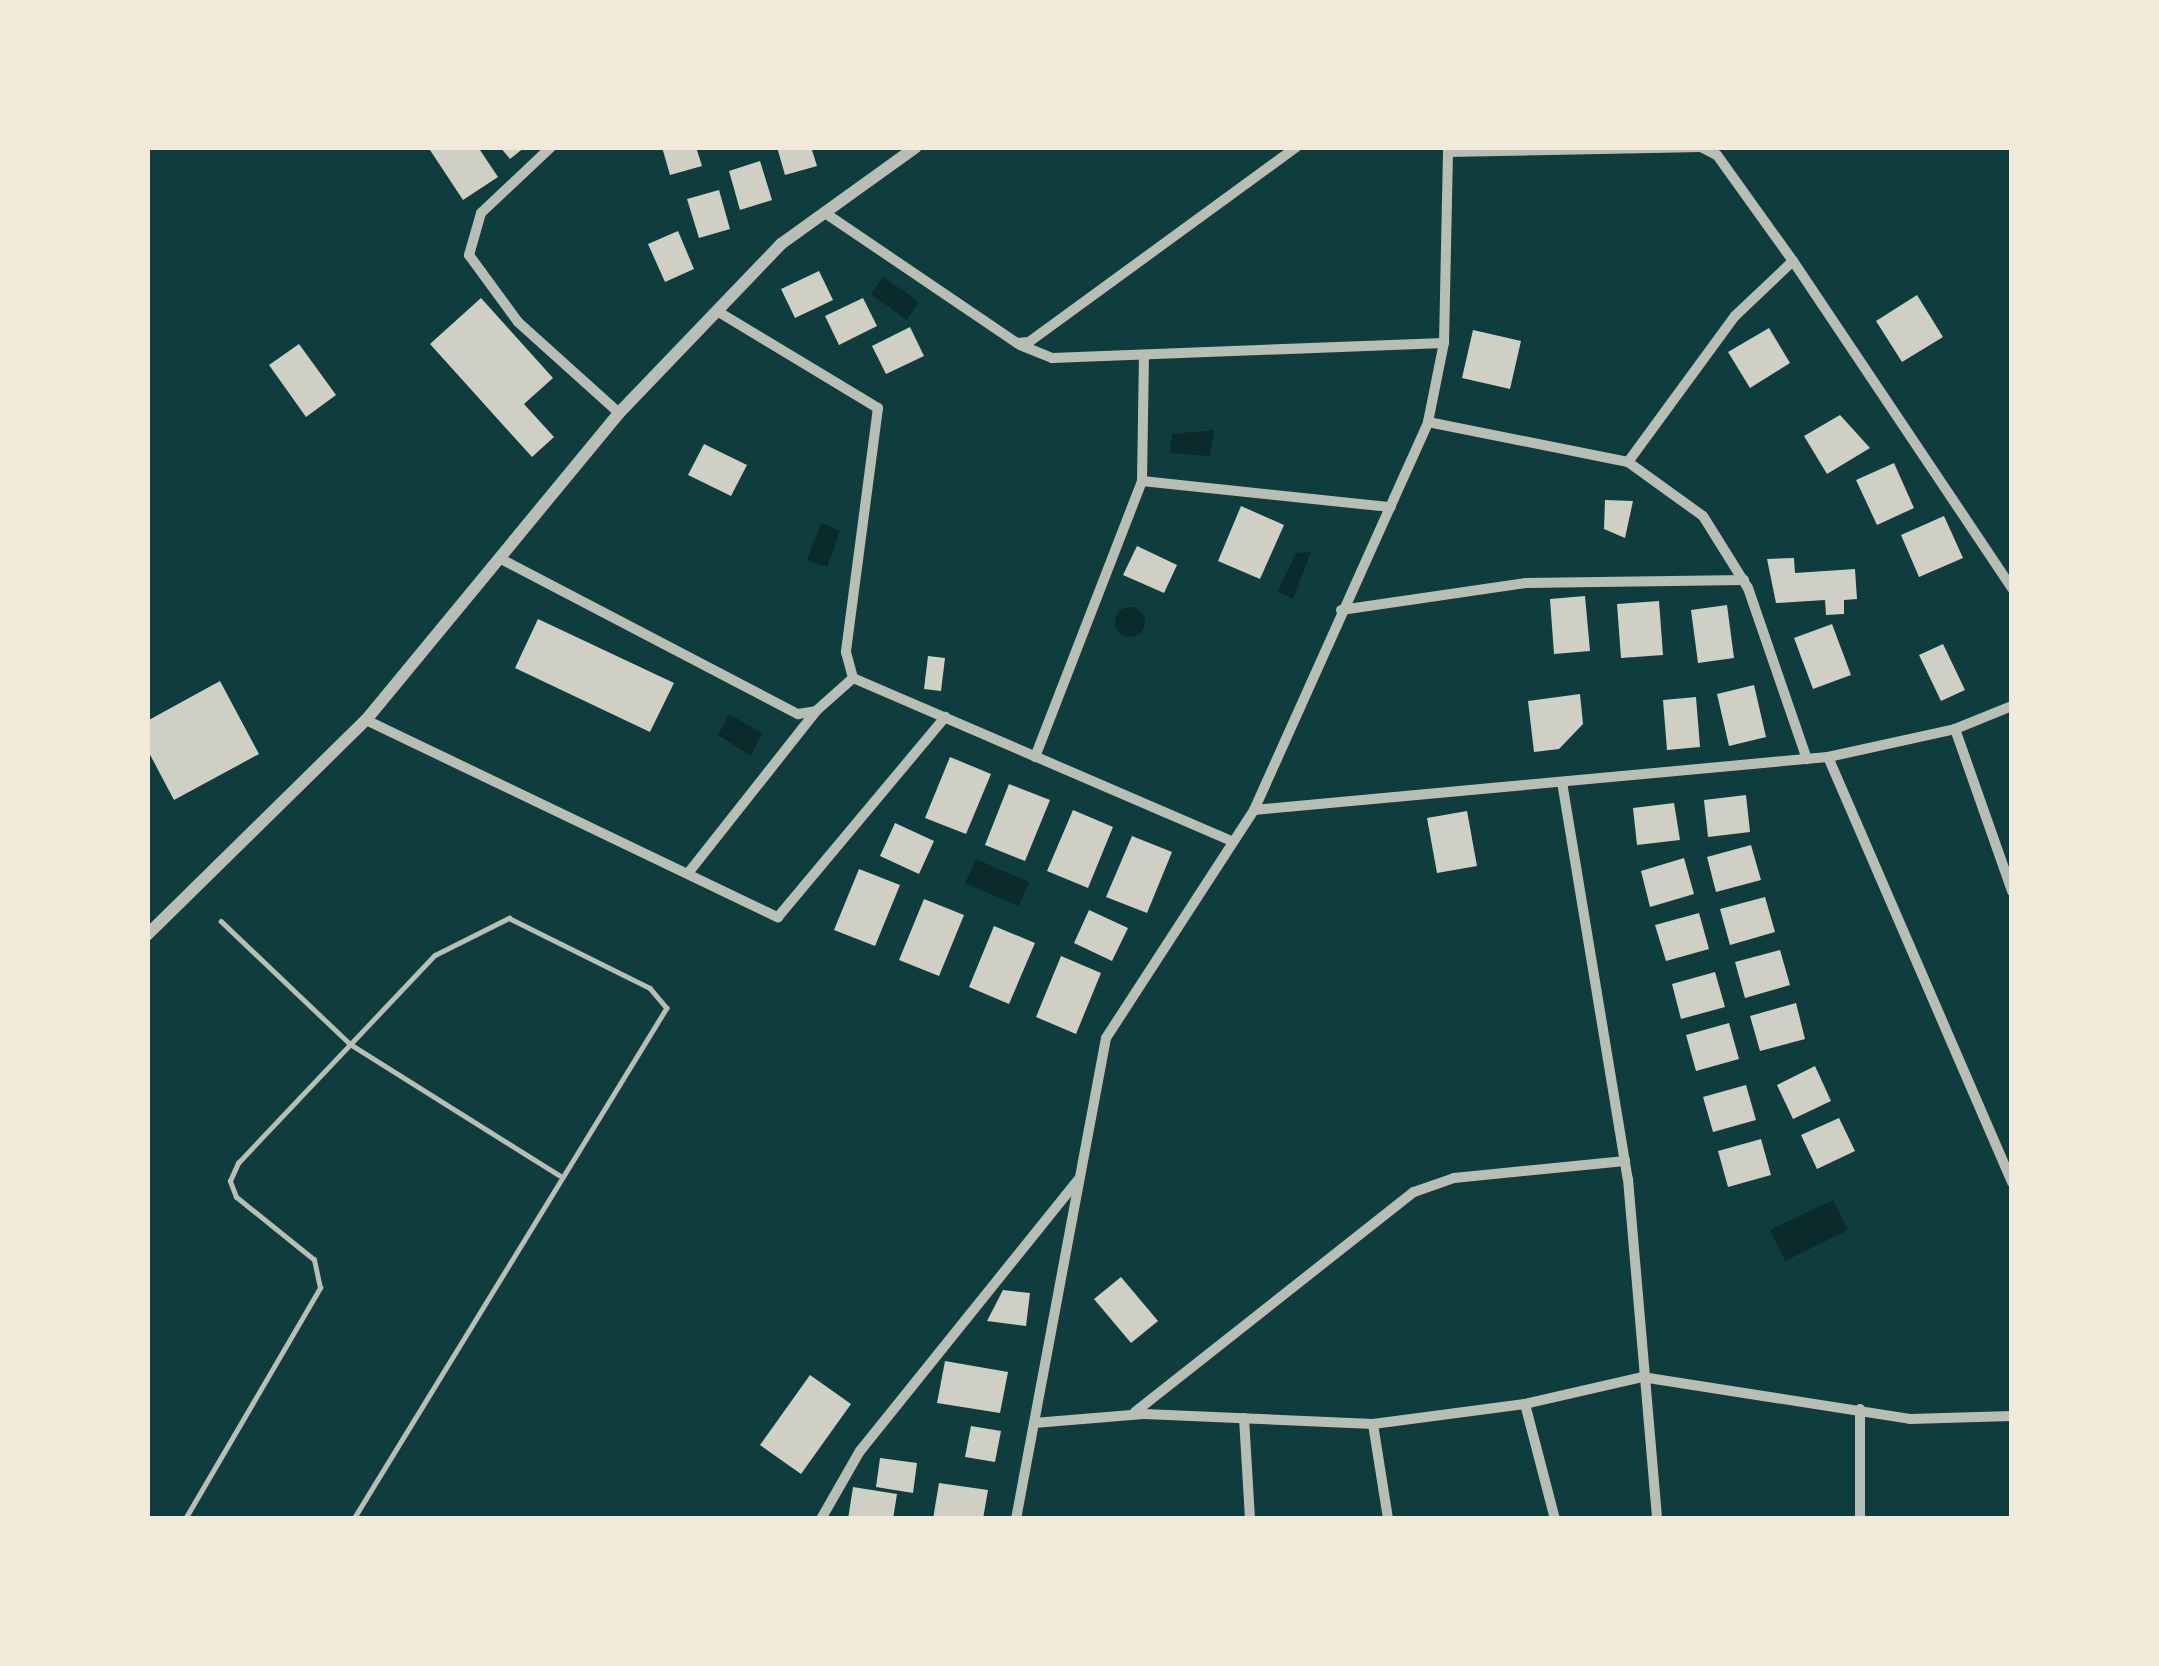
<!DOCTYPE html>
<style>
body{margin:0}
#map{position:relative;width:2159px;height:1666px;overflow:hidden;background:#0f3d3e;font-family:Ubuntu,sans-serif}
div>[style]{position:absolute}
[style*='--x']{left:calc(var(--x)*1px);top:calc(var(--y)*1px);width:calc(var(--w)*1px);rotate:calc(var(--a)*1deg)}
.water>*{inset:0;background:#0a2a2b}
.round{border-radius:50%}
.building>*{inset:0;background:#cfcfc3}
.service>*{height:4.5px;margin:-2.25px;padding:0 2.25px;transform-origin:2.25px;border-radius:2.25px;background:#b8beb3}
.minor>*{height:10px;margin:-5px;padding:0 5px;transform-origin:5px;border-radius:5px;background:#b8beb3}
.tertiary>*{height:12px;margin:-6px;padding:0 6px;transform-origin:6px;border-radius:6px;background:#b8beb3}
span{translate:-50% -50%;white-space:nowrap;text-align:center;line-height:1.15;-webkit-text-stroke:12px #f1e9da;paint-order:stroke}
.frame{position:absolute;inset:0;border:150px solid #f1e9da;pointer-events:none}
</style>
<div id="map">
<div class="water">
<div style="clip-path:polygon(883px 277px,919px 302px,907px 320px,871px 294px)"></div>
<div style="clip-path:polygon(1214px 430px,1210px 456px,1170px 453px,1172px 434px)"></div>
<div style="clip-path:polygon(821px 523px,840px 531px,827px 567px,807px 560px)"></div>
<div style="clip-path:polygon(1311px 552px,1293px 599px,1278px 591px,1296px 553px)"></div>
<div class="round" style="left:1115px;top:607px;width:30px;height:30px"></div>
<div style="clip-path:polygon(729px 714px,762px 733px,751px 756px,718px 735px)"></div>
<div style="clip-path:polygon(976px 859px,1029px 882px,1019px 906px,965px 883px)"></div>
<div style="clip-path:polygon(1833px 1200px,1848px 1230px,1785px 1261px,1770px 1230px)"></div>
</div>
<div class="building">
<div style="clip-path:polygon(428px 147px,478px 147px,498px 177px,463px 200px)"></div>
<div style="clip-path:polygon(500px 147px,525px 147px,510px 159px)"></div>
<div style="clip-path:polygon(662px 147px,696px 147px,702px 166px,670px 175px)"></div>
<div style="clip-path:polygon(777px 147px,811px 147px,817px 166px,785px 175px)"></div>
<div style="clip-path:polygon(760px 161px,772px 200px,740px 210px,729px 171px)"></div>
<div style="clip-path:polygon(719px 190px,730px 229px,699px 238px,687px 199px)"></div>
<div style="clip-path:polygon(678px 231px,694px 269px,665px 282px,648px 244px)"></div>
<div style="clip-path:polygon(819px 271px,833px 300px,795px 318px,781px 289px)"></div>
<div style="clip-path:polygon(1917px 295px,1943px 337px,1902px 362px,1876px 321px)"></div>
<div style="clip-path:polygon(481px 298px,553px 378px,524px 404px,554px 437px,532px 457px,430px 344px)"></div>
<div style="clip-path:polygon(863px 298px,877px 326px,839px 345px,825px 316px)"></div>
<div style="clip-path:polygon(910px 327px,924px 356px,886px 374px,872px 346px)"></div>
<div style="clip-path:polygon(1769px 328px,1790px 363px,1750px 388px,1728px 352px)"></div>
<div style="clip-path:polygon(1473px 330px,1521px 341px,1510px 389px,1462px 378px)"></div>
<div style="clip-path:polygon(299px 344px,336px 395px,306px 417px,269px 365px)"></div>
<div style="clip-path:polygon(1840px 415px,1870px 448px,1827px 474px,1804px 436px)"></div>
<div style="clip-path:polygon(704px 444px,747px 465px,731px 496px,688px 475px)"></div>
<div style="clip-path:polygon(1894px 463px,1914px 508px,1877px 525px,1856px 480px)"></div>
<div style="clip-path:polygon(1605px 500px,1633px 501px,1625px 538px,1604px 529px)"></div>
<div style="clip-path:polygon(1241px 506px,1284px 525px,1260px 579px,1218px 561px)"></div>
<div style="clip-path:polygon(1944px 516px,1963px 558px,1919px 577px,1901px 535px)"></div>
<div style="clip-path:polygon(1137px 546px,1177px 565px,1164px 593px,1123px 575px)"></div>
<div style="clip-path:polygon(1794px 558px,1795px 573px,1855px 569px,1857px 599px,1844px 600px,1844px 614px,1826px 615px,1825px 600px,1776px 603px,1767px 559px)"></div>
<div style="clip-path:polygon(1585px 596px,1590px 651px,1554px 654px,1550px 599px)"></div>
<div style="clip-path:polygon(1659px 601px,1663px 655px,1621px 658px,1617px 604px)"></div>
<div style="clip-path:polygon(1727px 605px,1734px 658px,1698px 663px,1691px 610px)"></div>
<div style="clip-path:polygon(538px 619px,674px 683px,650px 732px,515px 668px)"></div>
<div style="clip-path:polygon(1832px 624px,1851px 675px,1813px 689px,1794px 638px)"></div>
<div style="clip-path:polygon(1943px 644px,1965px 690px,1941px 701px,1919px 655px)"></div>
<div style="clip-path:polygon(928px 656px,945px 658px,941px 691px,924px 689px)"></div>
<div style="clip-path:polygon(220px 681px,259px 754px,174px 800px,147px 749px,147px 721px)"></div>
<div style="clip-path:polygon(1754px 685px,1766px 737px,1729px 746px,1717px 694px)"></div>
<div style="clip-path:polygon(1580px 694px,1583px 724px,1559px 749px,1534px 752px,1528px 701px)"></div>
<div style="clip-path:polygon(1696px 697px,1700px 747px,1667px 750px,1663px 700px)"></div>
<div style="clip-path:polygon(950px 757px,991px 774px,966px 834px,925px 818px)"></div>
<div style="clip-path:polygon(1009px 784px,1050px 800px,1025px 861px,985px 845px)"></div>
<div style="clip-path:polygon(1746px 795px,1750px 832px,1708px 837px,1704px 800px)"></div>
<div style="clip-path:polygon(1674px 803px,1680px 840px,1637px 845px,1633px 808px)"></div>
<div style="clip-path:polygon(1073px 810px,1113px 827px,1088px 888px,1047px 871px)"></div>
<div style="clip-path:polygon(1467px 811px,1477px 866px,1437px 873px,1427px 818px)"></div>
<div style="clip-path:polygon(895px 823px,934px 841px,919px 874px,880px 856px)"></div>
<div style="clip-path:polygon(1132px 836px,1172px 852px,1147px 913px,1106px 897px)"></div>
<div style="clip-path:polygon(1751px 845px,1761px 880px,1716px 892px,1707px 857px)"></div>
<div style="clip-path:polygon(1684px 858px,1694px 894px,1650px 907px,1641px 871px)"></div>
<div style="clip-path:polygon(859px 869px,900px 885px,875px 946px,834px 930px)"></div>
<div style="clip-path:polygon(1765px 897px,1775px 932px,1730px 945px,1720px 909px)"></div>
<div style="clip-path:polygon(924px 899px,964px 915px,939px 976px,899px 960px)"></div>
<div style="clip-path:polygon(1089px 910px,1128px 928px,1112px 961px,1074px 943px)"></div>
<div style="clip-path:polygon(1699px 913px,1709px 949px,1666px 961px,1655px 925px)"></div>
<div style="clip-path:polygon(994px 926px,1035px 943px,1009px 1004px,969px 987px)"></div>
<div style="clip-path:polygon(1780px 950px,1790px 985px,1745px 998px,1735px 962px)"></div>
<div style="clip-path:polygon(1061px 956px,1101px 973px,1076px 1034px,1036px 1017px)"></div>
<div style="clip-path:polygon(1715px 972px,1725px 1007px,1681px 1019px,1672px 984px)"></div>
<div style="clip-path:polygon(1796px 1003px,1805px 1039px,1760px 1051px,1750px 1016px)"></div>
<div style="clip-path:polygon(1729px 1023px,1739px 1059px,1696px 1071px,1686px 1035px)"></div>
<div style="clip-path:polygon(1815px 1066px,1831px 1101px,1793px 1119px,1777px 1085px)"></div>
<div style="clip-path:polygon(1746px 1085px,1756px 1120px,1713px 1132px,1703px 1097px)"></div>
<div style="clip-path:polygon(1839px 1118px,1855px 1151px,1817px 1169px,1801px 1135px)"></div>
<div style="clip-path:polygon(1761px 1139px,1771px 1175px,1728px 1187px,1718px 1151px)"></div>
<div style="clip-path:polygon(1121px 1277px,1158px 1321px,1131px 1343px,1094px 1299px)"></div>
<div style="clip-path:polygon(1003px 1290px,1030px 1293px,1026px 1326px,987px 1321px)"></div>
<div style="clip-path:polygon(945px 1361px,1008px 1372px,1000px 1413px,937px 1403px)"></div>
<div style="clip-path:polygon(810px 1375px,851px 1404px,801px 1474px,760px 1445px)"></div>
<div style="clip-path:polygon(971px 1426px,1001px 1431px,995px 1462px,965px 1457px)"></div>
<div style="clip-path:polygon(880px 1458px,917px 1463px,913px 1493px,876px 1487px)"></div>
<div style="clip-path:polygon(939px 1483px,988px 1490px,983px 1519px,933px 1519px)"></div>
<div style="clip-path:polygon(853px 1487px,897px 1494px,893px 1519px,848px 1519px)"></div>
</div>
<div class="service">
<div style="--x:221;--y:921;--w:178;--a:43.6"></div>
<div style="--x:350;--y:1044;--w:247;--a:32.1"></div>
<div style="--x:185;--y:1519;--w:268;--a:-59.7"></div>
<div style="--x:320;--y:1288;--w:29;--a:-102"></div>
<div style="--x:314;--y:1260;--w:100;--a:-141.1"></div>
<div style="--x:236;--y:1197;--w:17;--a:-111"></div>
<div style="--x:230;--y:1181;--w:20;--a:-66"></div>
<div style="--x:238;--y:1163;--w:286;--a:-46.6"></div>
<div style="--x:435;--y:955;--w:83;--a:-26.6"></div>
<div style="--x:509;--y:918;--w:157;--a:26.4"></div>
<div style="--x:650;--y:988;--w:26;--a:50"></div>
<div style="--x:667;--y:1008;--w:599;--a:121.49"></div>
</div>
<div class="minor">
<div style="--x:551;--y:147;--w:96;--a:136.7"></div>
<div style="--x:481;--y:213;--w:44;--a:105.9"></div>
<div style="--x:469;--y:255;--w:83;--a:53.8"></div>
<div style="--x:518;--y:322;--w:136;--a:42"></div>
<div style="--x:1701;--y:147;--w:18;--a:27"></div>
<div style="--x:1717;--y:155;--w:130;--a:54.4"></div>
<div style="--x:1793;--y:261;--w:394;--a:56.2"></div>
<div style="--x:1448;--y:152;--w:255;--a:-1.1"></div>
<div style="--x:825;--y:213;--w:232;--a:34.1"></div>
<div style="--x:1017;--y:343;--w:12;--a:-5"></div>
<div style="--x:1029;--y:342;--w:331;--a:-36.1"></div>
<div style="--x:717;--y:311;--w:188;--a:31.1"></div>
<div style="--x:878;--y:408;--w:246;--a:97.5"></div>
<div style="--x:846;--y:652;--w:27;--a:75"></div>
<div style="--x:853;--y:678;--w:414;--a:23.3"></div>
<div style="--x:1020;--y:345;--w:35;--a:22"></div>
<div style="--x:1052;--y:358;--w:392;--a:-2.2"></div>
<div style="--x:1428;--y:422;--w:204;--a:11.3"></div>
<div style="--x:1628;--y:462;--w:92;--a:35.8"></div>
<div style="--x:1703;--y:516;--w:85;--a:58"></div>
<div style="--x:1748;--y:588;--w:181;--a:71"></div>
<div style="--x:1628;--y:462;--w:181;--a:-53.8"></div>
<div style="--x:1735;--y:316;--w:80;--a:-43.5"></div>
<div style="--x:1142;--y:481;--w:250;--a:6"></div>
<div style="--x:505;--y:561;--w:331;--a:27.6"></div>
<div style="--x:798;--y:714;--w:18;--a:-9"></div>
<div style="--x:816;--y:711;--w:50;--a:-41.7"></div>
<div style="--x:1341;--y:610;--w:187;--a:-8.3"></div>
<div style="--x:1526;--y:583;--w:218;--a:-0.8"></div>
<div style="--x:366;--y:720;--w:457;--a:25.6"></div>
<div style="--x:778;--y:917;--w:261;--a:-50.1"></div>
<div style="--x:1955;--y:729;--w:172;--a:70.6"></div>
<div style="--x:1035;--y:757;--w:296;--a:-68.8"></div>
<div style="--x:1142;--y:481;--w:125;--a:-89.1"></div>
<div style="--x:1828;--y:757;--w:464;--a:66.6"></div>
<div style="--x:1562;--y:782;--w:402;--a:80.6"></div>
<div style="--x:1628;--y:1179;--w:341;--a:85.1"></div>
<div style="--x:1254;--y:810;--w:576;--a:-5.28"></div>
<div style="--x:1828;--y:757;--w:130;--a:-12.4"></div>
<div style="--x:1955;--y:729;--w:61;--a:-22"></div>
<div style="--x:689;--y:872;--w:205;--a:-51.7"></div>
<div style="--x:1525;--y:1404;--w:119;--a:75.4"></div>
<div style="--x:1860;--y:1409;--w:110;--a:90"></div>
<div style="--x:1135;--y:1412;--w:355;--a:-38.3"></div>
<div style="--x:1414;--y:1192;--w:42;--a:-19.3"></div>
<div style="--x:1454;--y:1178;--w:172;--a:-5.7"></div>
<div style="--x:1244;--y:1418;--w:101;--a:86.6"></div>
<div style="--x:1034;--y:1423;--w:110;--a:-4.7"></div>
<div style="--x:1144;--y:1414;--w:229;--a:2.5"></div>
<div style="--x:1373;--y:1424;--w:153;--a:-7.5"></div>
<div style="--x:1525;--y:1404;--w:120;--a:-13"></div>
<div style="--x:1642;--y:1377;--w:271;--a:8.9"></div>
<div style="--x:1910;--y:1419;--w:102;--a:-1.7"></div>
<div style="--x:1373;--y:1424;--w:96;--a:81"></div>
<div style="--x:821;--y:1519;--w:78;--a:-60.2"></div>
<div style="--x:860;--y:1451;--w:348;--a:-51.2"></div>
<div style="--x:1016;--y:1519;--w:489;--a:-79.4"></div>
<div style="--x:1106;--y:1038;--w:272;--a:-57"></div>
<div style="--x:1254;--y:810;--w:425;--a:-65.8"></div>
<div style="--x:1428;--y:422;--w:81;--a:-78.6"></div>
<div style="--x:1444;--y:343;--w:196;--a:-88.8"></div>
</div>
<div class="tertiary">
<div style="--x:147;--y:935;--w:307;--a:-44.5"></div>
<div style="--x:366;--y:720;--w:398;--a:-50.5"></div>
<div style="--x:619;--y:413;--w:234;--a:-46.2"></div>
<div style="--x:781;--y:244;--w:166;--a:-35.7"></div>
</div>
<div class="frame"></div>
</div>
